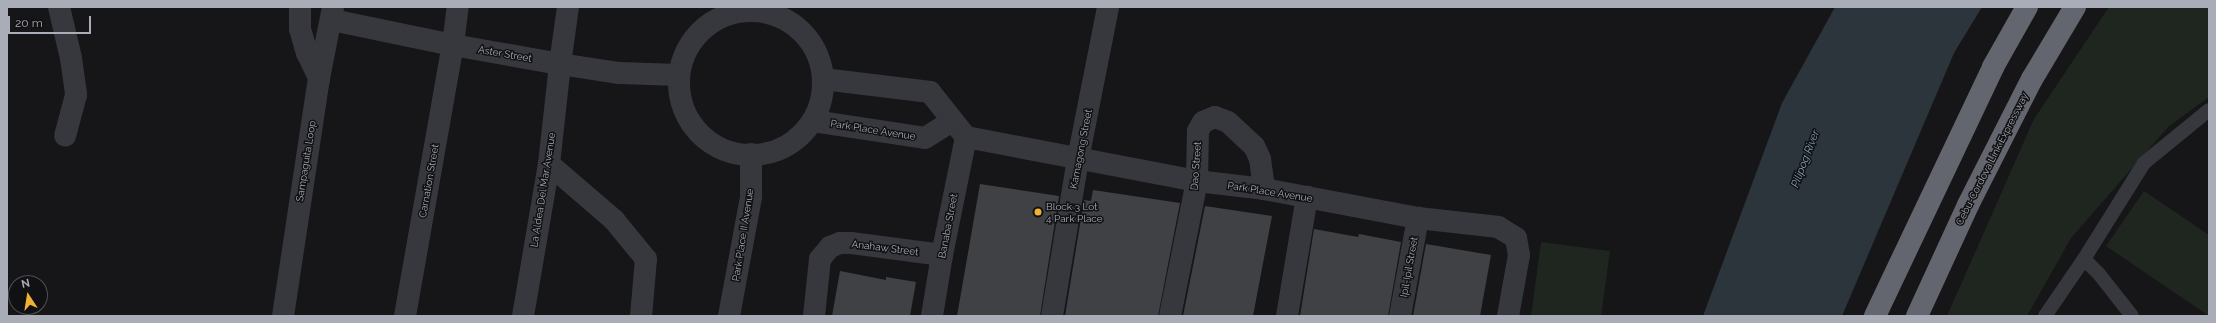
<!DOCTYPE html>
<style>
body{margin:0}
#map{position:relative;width:2216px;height:323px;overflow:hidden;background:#161618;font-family:Raleway,sans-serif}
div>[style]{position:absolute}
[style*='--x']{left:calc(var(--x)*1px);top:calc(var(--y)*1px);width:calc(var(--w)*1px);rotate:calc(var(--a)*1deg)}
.green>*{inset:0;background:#1e261f}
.water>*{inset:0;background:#2c353c}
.building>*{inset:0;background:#404145}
.lane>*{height:14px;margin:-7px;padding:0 7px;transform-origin:7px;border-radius:7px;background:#37383d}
.street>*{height:22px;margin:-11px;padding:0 11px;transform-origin:11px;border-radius:11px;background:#37383d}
.street>.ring{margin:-11px;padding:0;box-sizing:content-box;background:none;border:22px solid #37383d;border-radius:50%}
.highway>*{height:22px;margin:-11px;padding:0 11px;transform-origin:11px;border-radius:11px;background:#63666e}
.dots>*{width:11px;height:11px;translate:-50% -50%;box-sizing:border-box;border:2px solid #111113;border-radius:50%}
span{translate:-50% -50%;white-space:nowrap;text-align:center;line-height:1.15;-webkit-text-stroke:3px #111113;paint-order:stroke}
.street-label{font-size:10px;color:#a8adb8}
.poi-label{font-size:10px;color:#a8adb8}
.left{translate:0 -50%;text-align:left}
.water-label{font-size:11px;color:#7f9bb3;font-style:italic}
.frame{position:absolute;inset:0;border:8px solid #a8adb8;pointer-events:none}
.north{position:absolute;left:8px;top:275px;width:40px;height:40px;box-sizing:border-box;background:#111113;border:1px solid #4d4f55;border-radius:50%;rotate:348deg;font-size:11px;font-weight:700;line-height:16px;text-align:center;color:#a8adb8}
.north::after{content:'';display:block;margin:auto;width:14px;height:18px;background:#f2b134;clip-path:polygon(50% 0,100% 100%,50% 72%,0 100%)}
.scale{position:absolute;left:8px;top:16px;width:83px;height:18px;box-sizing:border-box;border:2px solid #a8adb8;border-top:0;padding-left:5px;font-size:12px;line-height:14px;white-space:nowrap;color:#a8adb8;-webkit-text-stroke:3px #111113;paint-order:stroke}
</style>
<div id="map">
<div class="green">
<div style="clip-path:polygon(2109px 7px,2209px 7px,2209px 97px,2169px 126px,2071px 238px,2027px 316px,1947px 316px,2034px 119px)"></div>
<div style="clip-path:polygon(2144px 191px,2209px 235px,2209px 316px,2106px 246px)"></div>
<div style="clip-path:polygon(1541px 242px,1610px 251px,1601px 316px,1531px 316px)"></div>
</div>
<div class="water">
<div style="clip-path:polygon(1835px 7px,1982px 7px,1954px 53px,1842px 316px,1703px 316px,1782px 103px)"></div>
</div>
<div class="building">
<div style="clip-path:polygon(980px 184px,1059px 196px,1040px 316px,957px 316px)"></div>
<div style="clip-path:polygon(1093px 190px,1180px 203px,1158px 316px,1065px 316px,1084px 200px,1091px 201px)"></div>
<div style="clip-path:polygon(1205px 206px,1272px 216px,1253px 316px,1183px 316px)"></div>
<div style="clip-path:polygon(1314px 229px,1358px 237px,1359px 234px,1401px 242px,1388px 316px,1300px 316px)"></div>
<div style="clip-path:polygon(1426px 244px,1491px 255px,1480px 316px,1413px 316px)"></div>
<div style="clip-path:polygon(840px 271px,886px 280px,886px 277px,916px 282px,910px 316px,832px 316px)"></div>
</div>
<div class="lane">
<div style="--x:2084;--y:259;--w:113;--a:-58"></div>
<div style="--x:2144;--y:163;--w:84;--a:-39.2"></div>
<div style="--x:2045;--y:316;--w:69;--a:-55.6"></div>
<div style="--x:2084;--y:259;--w:21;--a:45"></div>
<div style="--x:2099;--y:274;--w:53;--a:51.8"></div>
</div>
<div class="street">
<div style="--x:59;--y:7;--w:52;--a:76.8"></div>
<div style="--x:71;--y:58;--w:37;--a:82"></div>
<div style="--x:76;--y:95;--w:42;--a:105"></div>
<div style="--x:300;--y:7;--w:22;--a:90"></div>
<div style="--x:300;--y:29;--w:25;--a:74"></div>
<div style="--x:307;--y:53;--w:28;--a:64"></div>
<div class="ring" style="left:679px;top:11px;width:122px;height:122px"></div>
<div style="--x:332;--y:20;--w:124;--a:11.7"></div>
<div style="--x:453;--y:45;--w:109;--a:10.1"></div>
<div style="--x:560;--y:64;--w:60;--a:8.7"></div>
<div style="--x:619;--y:73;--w:60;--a:1.9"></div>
<div style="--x:823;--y:79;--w:108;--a:6.9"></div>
<div style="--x:930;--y:92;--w:58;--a:51.3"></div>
<div style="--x:966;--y:137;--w:235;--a:10.8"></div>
<div style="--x:1197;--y:181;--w:67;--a:6.8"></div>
<div style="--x:1264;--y:189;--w:157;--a:10.7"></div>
<div style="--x:1418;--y:218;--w:81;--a:6.4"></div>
<div style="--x:1498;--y:227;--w:21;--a:31"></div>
<div style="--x:1516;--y:238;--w:17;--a:80"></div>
<div style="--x:1519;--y:255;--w:62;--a:100.2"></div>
<div style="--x:813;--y:121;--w:113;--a:8.6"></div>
<div style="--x:925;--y:138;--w:32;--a:-32"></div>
<div style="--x:549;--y:164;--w:86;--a:40.7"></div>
<div style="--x:614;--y:220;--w:50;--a:50.6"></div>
<div style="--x:646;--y:259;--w:57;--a:95"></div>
<div style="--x:283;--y:316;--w:241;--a:-81.4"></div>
<div style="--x:319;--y:78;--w:72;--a:-78.8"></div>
<div style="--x:405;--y:316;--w:275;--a:-80"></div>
<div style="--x:453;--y:45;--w:38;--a:-83"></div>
<div style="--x:523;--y:316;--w:154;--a:-80.3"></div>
<div style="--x:549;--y:164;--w:101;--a:-83.7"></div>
<div style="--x:560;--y:64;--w:58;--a:-82"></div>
<div style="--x:729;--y:316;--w:121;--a:-79.5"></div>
<div style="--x:751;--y:197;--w:43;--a:-90"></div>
<div style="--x:814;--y:316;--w:57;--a:-84"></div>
<div style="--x:820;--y:259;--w:16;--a:-50"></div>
<div style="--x:830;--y:247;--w:11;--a:-22"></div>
<div style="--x:840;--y:243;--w:11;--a:0"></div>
<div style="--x:851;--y:243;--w:92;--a:7.5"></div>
<div style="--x:932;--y:316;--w:62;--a:-80.7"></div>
<div style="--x:942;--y:255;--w:120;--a:-78.5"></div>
<div style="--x:1052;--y:316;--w:159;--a:-80.6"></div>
<div style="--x:1078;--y:159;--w:155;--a:-78.8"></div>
<div style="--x:1170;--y:316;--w:138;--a:-78.7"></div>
<div style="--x:1197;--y:181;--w:50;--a:-88.9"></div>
<div style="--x:1198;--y:131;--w:10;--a:-61"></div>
<div style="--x:1203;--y:122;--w:13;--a:-23"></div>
<div style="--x:1215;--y:117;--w:14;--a:21"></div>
<div style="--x:1228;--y:122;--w:35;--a:43"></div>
<div style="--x:1254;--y:146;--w:14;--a:65"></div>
<div style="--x:1260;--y:159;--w:30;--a:82"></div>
<div style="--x:1287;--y:316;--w:121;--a:-80.5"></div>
<div style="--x:1400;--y:316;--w:100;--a:-79.6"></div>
</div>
<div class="highway">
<div style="--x:1875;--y:316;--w:276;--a:-64.6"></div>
<div style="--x:1993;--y:67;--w:69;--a:-60.5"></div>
<div style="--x:1917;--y:316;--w:122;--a:-65.3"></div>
<div style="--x:1968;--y:205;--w:141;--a:-63.1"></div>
<div style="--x:2032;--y:79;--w:84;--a:-59.2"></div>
</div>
<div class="dots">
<div style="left:1038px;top:212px;background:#f2b134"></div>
</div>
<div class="street-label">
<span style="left:505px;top:54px;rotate:10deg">Aster Street</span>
<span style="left:873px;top:130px;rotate:9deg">Park Place Avenue</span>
<span style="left:1081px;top:149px;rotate:-79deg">Kamagong Street</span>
<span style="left:1992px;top:159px;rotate:-63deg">Cebu-Cordova Link Expressway</span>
<span style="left:306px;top:161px;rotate:-81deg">Sampaguita Loop</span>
<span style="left:1196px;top:166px;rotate:-86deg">Dao Street</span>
<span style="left:429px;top:181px;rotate:-80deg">Carnation Street</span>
<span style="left:543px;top:190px;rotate:-81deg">La Aldea Del Mar Avenue</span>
<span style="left:1270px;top:192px;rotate:9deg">Park Place Avenue</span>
<span style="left:948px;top:226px;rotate:-79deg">Banaba Street</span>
<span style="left:743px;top:235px;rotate:-81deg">Park Place II Avenue</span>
<span style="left:885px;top:248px;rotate:7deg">Anahaw Street</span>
<span style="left:1409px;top:267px;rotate:-80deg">Ipil-Ipil Street</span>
</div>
<div class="poi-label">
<span class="left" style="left:1046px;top:212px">Block 3 Lot<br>4 Park Place</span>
</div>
<div class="water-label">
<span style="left:1806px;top:159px;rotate:-69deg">Pilipog River</span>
</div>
<div class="frame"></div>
<div class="north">N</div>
<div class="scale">20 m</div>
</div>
